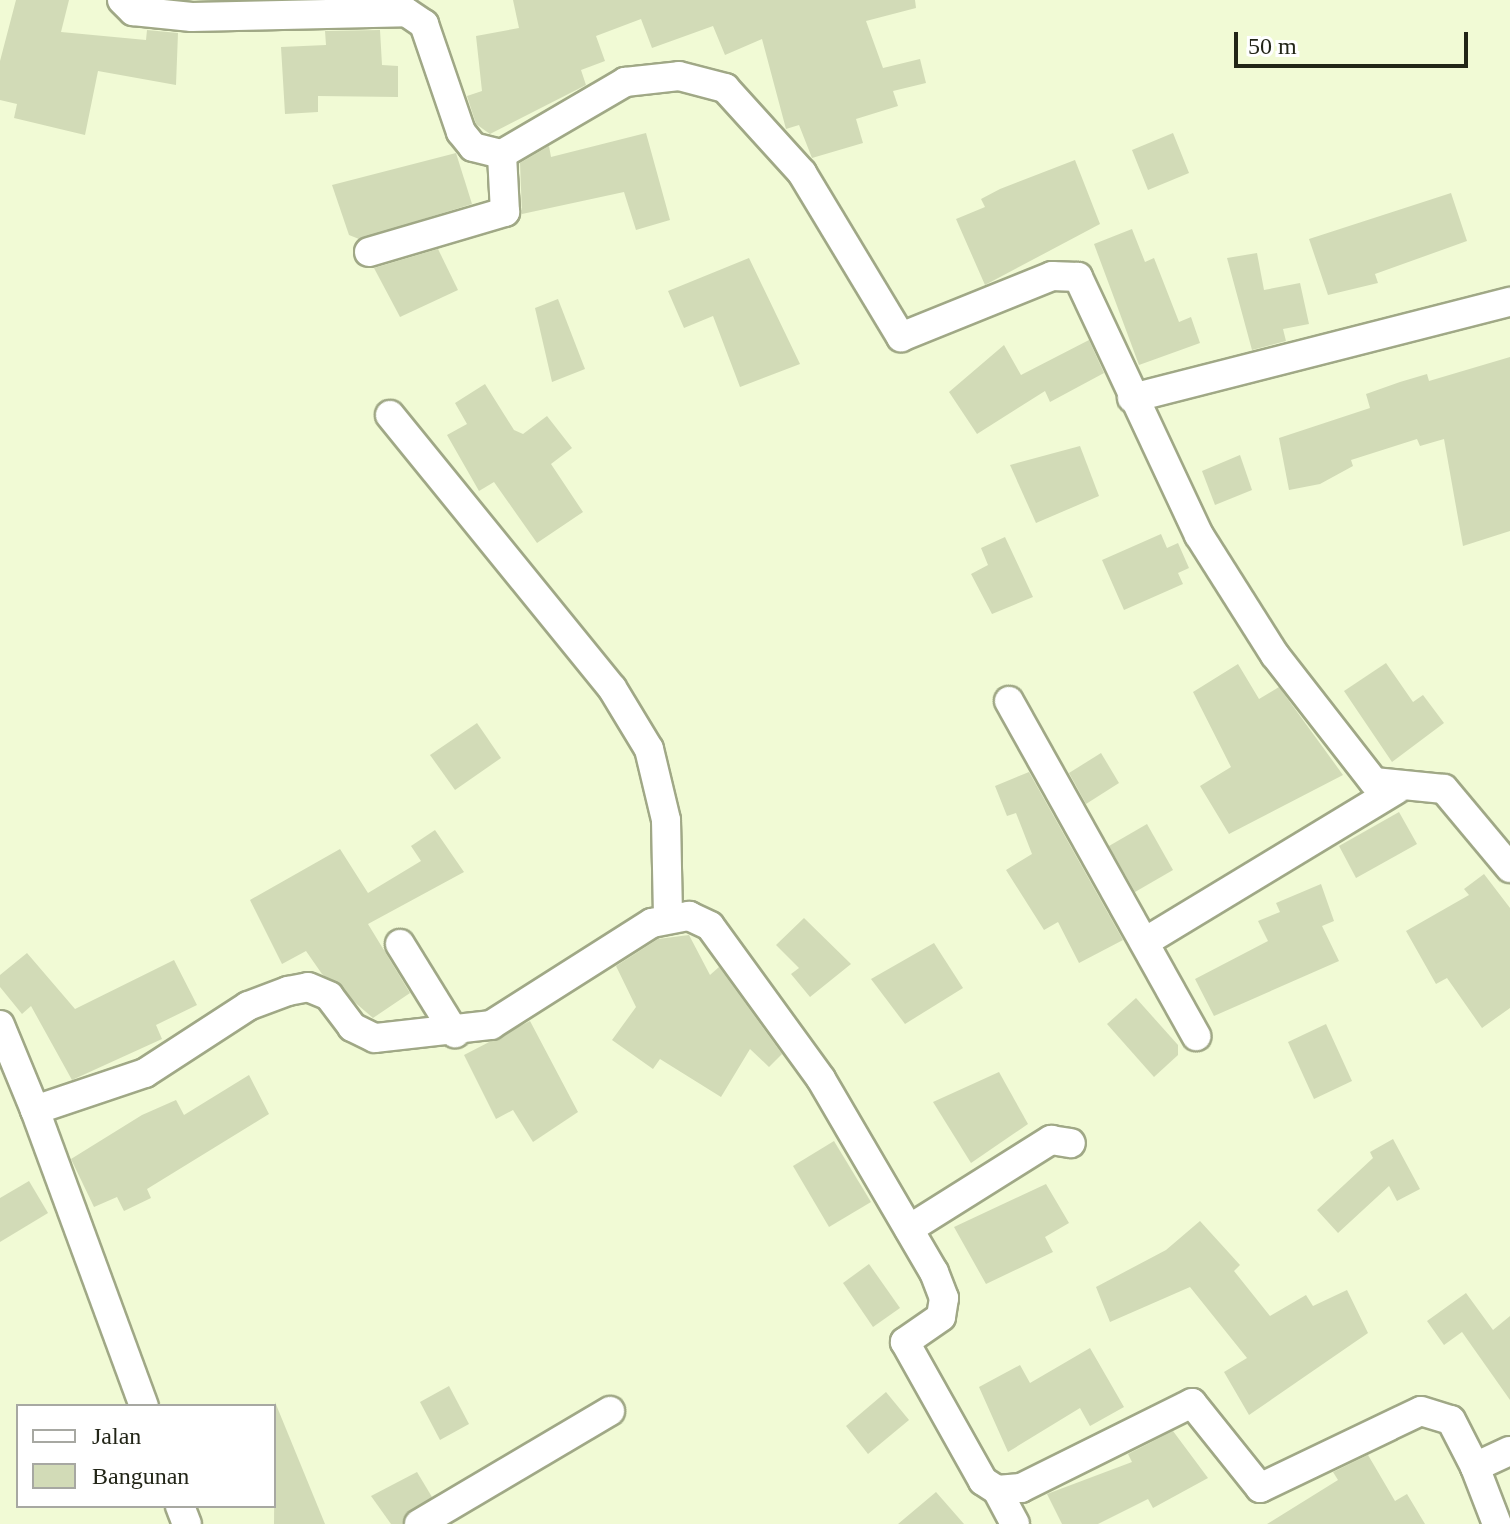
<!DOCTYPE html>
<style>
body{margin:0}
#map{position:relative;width:1510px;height:1524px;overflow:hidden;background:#f1fad5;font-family:"Times New Roman",serif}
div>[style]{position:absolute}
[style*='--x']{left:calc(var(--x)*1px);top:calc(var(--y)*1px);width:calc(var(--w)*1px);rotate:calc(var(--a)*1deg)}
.building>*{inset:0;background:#d2dbb7}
.roads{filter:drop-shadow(2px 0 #a0a886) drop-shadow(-2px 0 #a0a886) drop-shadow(0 2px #a0a886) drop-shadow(0 -2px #a0a886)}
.street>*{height:28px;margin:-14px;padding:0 14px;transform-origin:14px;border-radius:14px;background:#fff}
span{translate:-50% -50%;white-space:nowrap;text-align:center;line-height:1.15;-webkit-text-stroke:6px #fff;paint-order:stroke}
.legend{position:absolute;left:16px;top:1404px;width:260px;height:104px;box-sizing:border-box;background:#fff;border:2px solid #a7a8a2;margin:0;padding:10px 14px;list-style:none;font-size:24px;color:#222517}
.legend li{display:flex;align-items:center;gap:16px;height:40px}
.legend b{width:40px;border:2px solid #a7a8a2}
.scale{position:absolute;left:1234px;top:32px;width:234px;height:36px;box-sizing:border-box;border:4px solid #222517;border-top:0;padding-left:10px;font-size:24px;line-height:28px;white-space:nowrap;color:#222517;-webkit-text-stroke:6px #fff;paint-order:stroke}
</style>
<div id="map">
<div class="building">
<div style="clip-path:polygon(16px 0,69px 0,61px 32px,146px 40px,147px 30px,178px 33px,176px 85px,98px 71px,85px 135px,14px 118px,17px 104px,0 100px,0 61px)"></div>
<div style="clip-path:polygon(513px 0,915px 0,916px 8px,866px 21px,883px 68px,920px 59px,926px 83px,893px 91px,898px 106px,856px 119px,863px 143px,812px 158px,799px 125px,786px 129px,762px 39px,725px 55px,713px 26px,652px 48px,641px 19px,596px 36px,605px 61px,581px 70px,586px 85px,490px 134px,476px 124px,467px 96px,482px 91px,476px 36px,519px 28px)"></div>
<div style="clip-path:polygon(380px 30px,382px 65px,398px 66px,398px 97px,318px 96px,318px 112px,285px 114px,281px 47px,326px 45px,325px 31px)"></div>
<div style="clip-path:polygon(646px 133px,670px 220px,636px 230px,624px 192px,522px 214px,520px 163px,549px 146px,551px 157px)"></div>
<div style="clip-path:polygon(1173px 133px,1189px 173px,1148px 190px,1132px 150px)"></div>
<div style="clip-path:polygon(456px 153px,472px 204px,359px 239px,349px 235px,332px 185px)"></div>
<div style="clip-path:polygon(1075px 160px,1100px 224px,985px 285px,956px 219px,985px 207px,981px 199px,1000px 189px)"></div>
<div style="clip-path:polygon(1451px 193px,1467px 241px,1375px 274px,1378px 283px,1328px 295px,1309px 239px)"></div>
<div style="clip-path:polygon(1132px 229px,1145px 262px,1154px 258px,1179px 322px,1191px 317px,1200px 343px,1139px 365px,1094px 244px)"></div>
<div style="clip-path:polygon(438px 249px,458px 290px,400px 317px,374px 268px)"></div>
<div style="clip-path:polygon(1257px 253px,1264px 290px,1300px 283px,1309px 324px,1283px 329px,1286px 341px,1252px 350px,1227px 258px)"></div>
<div style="clip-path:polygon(749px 258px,800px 364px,740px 387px,713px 316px,684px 328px,668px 291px)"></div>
<div style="clip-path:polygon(558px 299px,585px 369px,552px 382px,535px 308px)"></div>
<div style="clip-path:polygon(1089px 340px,1104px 373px,1050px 402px,1045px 391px,977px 434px,949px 392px,1004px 345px,1021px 375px)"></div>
<div style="clip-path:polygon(1510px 357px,1510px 531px,1463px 546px,1444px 439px,1420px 446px,1417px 439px,1351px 460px,1353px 466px,1320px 484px,1289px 490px,1279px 438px,1370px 408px,1366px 394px,1400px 382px,1427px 374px,1429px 381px)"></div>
<div style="clip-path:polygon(485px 384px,514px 430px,523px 434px,547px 416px,572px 448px,551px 464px,583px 512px,537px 543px,494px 482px,479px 491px,447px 435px,467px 424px,455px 403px)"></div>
<div style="clip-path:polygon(1080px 446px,1099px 496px,1036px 523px,1010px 465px)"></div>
<div style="clip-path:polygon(1240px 455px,1252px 490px,1215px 505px,1202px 471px)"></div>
<div style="clip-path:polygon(1161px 534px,1167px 548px,1178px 543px,1189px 568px,1178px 573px,1183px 584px,1124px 610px,1102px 560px)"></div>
<div style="clip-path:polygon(1005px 537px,1033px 597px,992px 614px,971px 574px,988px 565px,981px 548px)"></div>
<div style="clip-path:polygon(1386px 663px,1413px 702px,1423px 695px,1444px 723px,1392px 762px,1344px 691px)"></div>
<div style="clip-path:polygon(1238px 664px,1259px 699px,1279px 687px,1343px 775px,1229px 834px,1200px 786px,1231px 767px,1193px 692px)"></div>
<div style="clip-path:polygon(477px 723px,501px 758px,455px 790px,430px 755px)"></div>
<div style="clip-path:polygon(1101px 753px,1119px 783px,1086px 804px,1069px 773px)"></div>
<div style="clip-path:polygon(1029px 772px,1123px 940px,1079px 963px,1058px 922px,1044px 930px,1006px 870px,1032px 854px,1016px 813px,1007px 816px,995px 786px)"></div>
<div style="clip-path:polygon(1399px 812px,1417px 844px,1356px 878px,1339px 846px)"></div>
<div style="clip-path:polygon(1147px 824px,1173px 870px,1135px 892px,1109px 846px)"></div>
<div style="clip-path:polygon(435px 830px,464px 872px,368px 924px,410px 993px,373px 1018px,322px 974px,306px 951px,282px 964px,250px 900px,340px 849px,368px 893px,421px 861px,411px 846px)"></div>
<div style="clip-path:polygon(1484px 874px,1510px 908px,1510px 1008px,1482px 1028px,1447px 978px,1436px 984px,1406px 931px,1469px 895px,1464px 889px)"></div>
<div style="clip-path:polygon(1321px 884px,1334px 921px,1322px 926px,1339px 961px,1214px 1016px,1195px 979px,1268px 941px,1258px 921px,1280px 912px,1276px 903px)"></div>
<div style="clip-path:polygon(804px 918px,851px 964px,810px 997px,791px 974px,799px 968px,776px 945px)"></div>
<div style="clip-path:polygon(689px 935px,710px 975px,719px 967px,782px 1054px,769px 1067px,750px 1049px,721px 1097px,660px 1059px,653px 1069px,612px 1040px,636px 1007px,616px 966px,658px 939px)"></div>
<div style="clip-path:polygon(934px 943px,963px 988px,905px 1024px,871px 979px)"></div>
<div style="clip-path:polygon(27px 953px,75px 1009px,174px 960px,197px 1005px,156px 1025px,162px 1039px,72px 1080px,31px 1006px,22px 1014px,0 987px,0 975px)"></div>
<div style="clip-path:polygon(1136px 998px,1178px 1045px,1178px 1055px,1154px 1077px,1107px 1024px)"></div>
<div style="clip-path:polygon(530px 1021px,578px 1112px,533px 1142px,513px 1110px,496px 1119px,464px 1055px)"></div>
<div style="clip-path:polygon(1326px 1024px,1352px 1081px,1314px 1099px,1288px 1042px)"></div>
<div style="clip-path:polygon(999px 1072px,1028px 1124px,971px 1163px,933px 1102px)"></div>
<div style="clip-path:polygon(249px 1075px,269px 1114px,147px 1189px,151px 1198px,124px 1211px,117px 1197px,94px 1207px,71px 1159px,142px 1115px,176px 1100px,184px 1115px)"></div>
<div style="clip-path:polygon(1393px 1139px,1420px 1189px,1397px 1201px,1389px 1186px,1338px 1233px,1317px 1210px,1373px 1158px,1370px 1152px)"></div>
<div style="clip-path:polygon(834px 1141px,871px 1202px,829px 1227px,793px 1166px)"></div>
<div style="clip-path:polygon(29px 1181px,48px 1213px,0 1242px,0 1198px)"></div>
<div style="clip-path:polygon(1046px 1184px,1069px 1223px,1045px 1237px,1053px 1252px,986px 1284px,954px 1227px)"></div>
<div style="clip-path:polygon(1200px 1221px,1240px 1265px,1234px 1271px,1270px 1316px,1306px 1295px,1313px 1306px,1347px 1290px,1368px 1333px,1249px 1415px,1224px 1372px,1247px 1358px,1190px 1287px,1110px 1322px,1096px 1287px,1166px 1250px)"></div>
<div style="clip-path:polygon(869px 1264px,900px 1308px,873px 1327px,843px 1283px)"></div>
<div style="clip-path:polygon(1466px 1293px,1493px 1330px,1510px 1316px,1510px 1400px,1462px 1332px,1444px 1345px,1427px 1321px)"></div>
<div style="clip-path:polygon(1090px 1348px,1124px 1407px,1090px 1426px,1080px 1408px,1008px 1452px,979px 1387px,1020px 1365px,1030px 1383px)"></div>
<div style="clip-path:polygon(449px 1386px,469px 1424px,440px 1440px,420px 1402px)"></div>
<div style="clip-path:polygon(886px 1392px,909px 1420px,868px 1454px,846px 1426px)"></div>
<div style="clip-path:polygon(275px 1402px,325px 1524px,274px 1524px)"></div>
<div style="clip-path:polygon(1173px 1431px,1208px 1478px,1153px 1508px,1148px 1499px,1098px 1524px,1062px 1524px,1047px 1494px,1132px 1462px,1128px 1454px)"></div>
<div style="clip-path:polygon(1368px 1455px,1395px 1501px,1407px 1494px,1425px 1524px,1267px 1524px,1338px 1480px,1333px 1472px)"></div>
<div style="clip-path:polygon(417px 1472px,432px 1497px,402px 1524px,391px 1524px,371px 1496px)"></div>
<div style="clip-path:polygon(936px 1492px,964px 1524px,898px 1524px)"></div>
</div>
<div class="roads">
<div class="street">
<div style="--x:122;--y:0;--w:16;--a:45"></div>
<div style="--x:133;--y:11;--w:59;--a:5.8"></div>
<div style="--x:192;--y:17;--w:214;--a:-1.3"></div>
<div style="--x:406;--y:12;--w:22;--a:34"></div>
<div style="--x:424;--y:24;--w:114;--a:71.1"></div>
<div style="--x:461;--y:132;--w:19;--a:51"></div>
<div style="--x:473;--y:147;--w:30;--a:14"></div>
<div style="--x:502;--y:154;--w:143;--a:-30.3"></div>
<div style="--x:625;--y:82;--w:54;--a:-6.3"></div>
<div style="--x:679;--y:76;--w:48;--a:14.6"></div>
<div style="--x:725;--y:88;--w:115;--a:47.8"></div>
<div style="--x:802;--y:173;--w:192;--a:58.9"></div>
<div style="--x:901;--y:337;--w:163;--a:-22"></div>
<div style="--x:1052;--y:276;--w:26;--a:2"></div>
<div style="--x:1078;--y:277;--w:285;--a:64.9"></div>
<div style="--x:1199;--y:535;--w:142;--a:57.7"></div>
<div style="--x:1275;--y:655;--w:161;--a:52.1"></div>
<div style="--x:1374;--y:782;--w:70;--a:5.7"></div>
<div style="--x:1444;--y:789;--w:103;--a:50.1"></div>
<div style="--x:369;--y:252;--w:142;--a:-16.4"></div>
<div style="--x:505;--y:212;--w:58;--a:-93"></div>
<div style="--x:1132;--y:398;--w:390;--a:-14.3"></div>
<div style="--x:390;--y:415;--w:352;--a:50.9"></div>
<div style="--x:612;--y:688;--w:71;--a:58.8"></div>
<div style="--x:649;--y:749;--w:73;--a:76.5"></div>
<div style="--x:666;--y:820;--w:98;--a:88.8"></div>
<div style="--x:1009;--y:701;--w:384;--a:60.8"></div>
<div style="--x:1148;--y:940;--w:290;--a:-31.2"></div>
<div style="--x:400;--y:944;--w:105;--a:58.3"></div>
<div style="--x:0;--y:1025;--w:92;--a:67.6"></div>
<div style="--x:35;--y:1110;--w:116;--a:-18.6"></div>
<div style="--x:145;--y:1073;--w:123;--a:-33"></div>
<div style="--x:248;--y:1006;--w:43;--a:-20.6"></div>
<div style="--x:288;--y:991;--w:20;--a:-11"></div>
<div style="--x:308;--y:987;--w:23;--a:23"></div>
<div style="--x:329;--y:996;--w:39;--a:53"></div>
<div style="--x:352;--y:1027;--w:25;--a:26"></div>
<div style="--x:375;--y:1038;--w:117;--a:-6.4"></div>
<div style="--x:491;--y:1025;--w:191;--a:-32.4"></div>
<div style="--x:652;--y:923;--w:38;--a:-11"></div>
<div style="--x:689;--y:916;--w:23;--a:25"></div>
<div style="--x:710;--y:926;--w:189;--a:54"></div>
<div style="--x:821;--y:1079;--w:224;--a:59.7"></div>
<div style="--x:934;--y:1272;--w:28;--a:69"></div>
<div style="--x:944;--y:1298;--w:19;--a:99"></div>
<div style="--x:941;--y:1317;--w:44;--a:145.2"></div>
<div style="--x:905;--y:1342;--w:159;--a:60.7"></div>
<div style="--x:983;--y:1481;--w:17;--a:33"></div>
<div style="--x:997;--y:1490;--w:24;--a:-5"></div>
<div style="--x:1021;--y:1488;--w:191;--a:-26.4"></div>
<div style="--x:1192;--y:1403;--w:109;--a:51.3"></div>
<div style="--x:1260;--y:1488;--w:178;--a:-25.6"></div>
<div style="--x:1421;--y:1411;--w:31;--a:17"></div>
<div style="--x:1451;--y:1420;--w:53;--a:62.9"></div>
<div style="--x:35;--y:1110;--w:315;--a:69.8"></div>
<div style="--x:909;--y:1229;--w:168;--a:-32.1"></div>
<div style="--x:1051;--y:1140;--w:20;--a:9"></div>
<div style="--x:997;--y:1490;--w:38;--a:62"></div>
<div style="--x:180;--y:1506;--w:19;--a:69"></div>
<div style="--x:419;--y:1524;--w:222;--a:-30.6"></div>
<div style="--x:1497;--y:1524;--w:61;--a:-111.1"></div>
<div style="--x:1475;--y:1467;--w:38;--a:-25"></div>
</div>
</div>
<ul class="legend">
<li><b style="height:10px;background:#fff"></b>Jalan</li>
<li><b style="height:22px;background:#d2dbb7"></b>Bangunan</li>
</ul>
<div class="scale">50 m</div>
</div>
